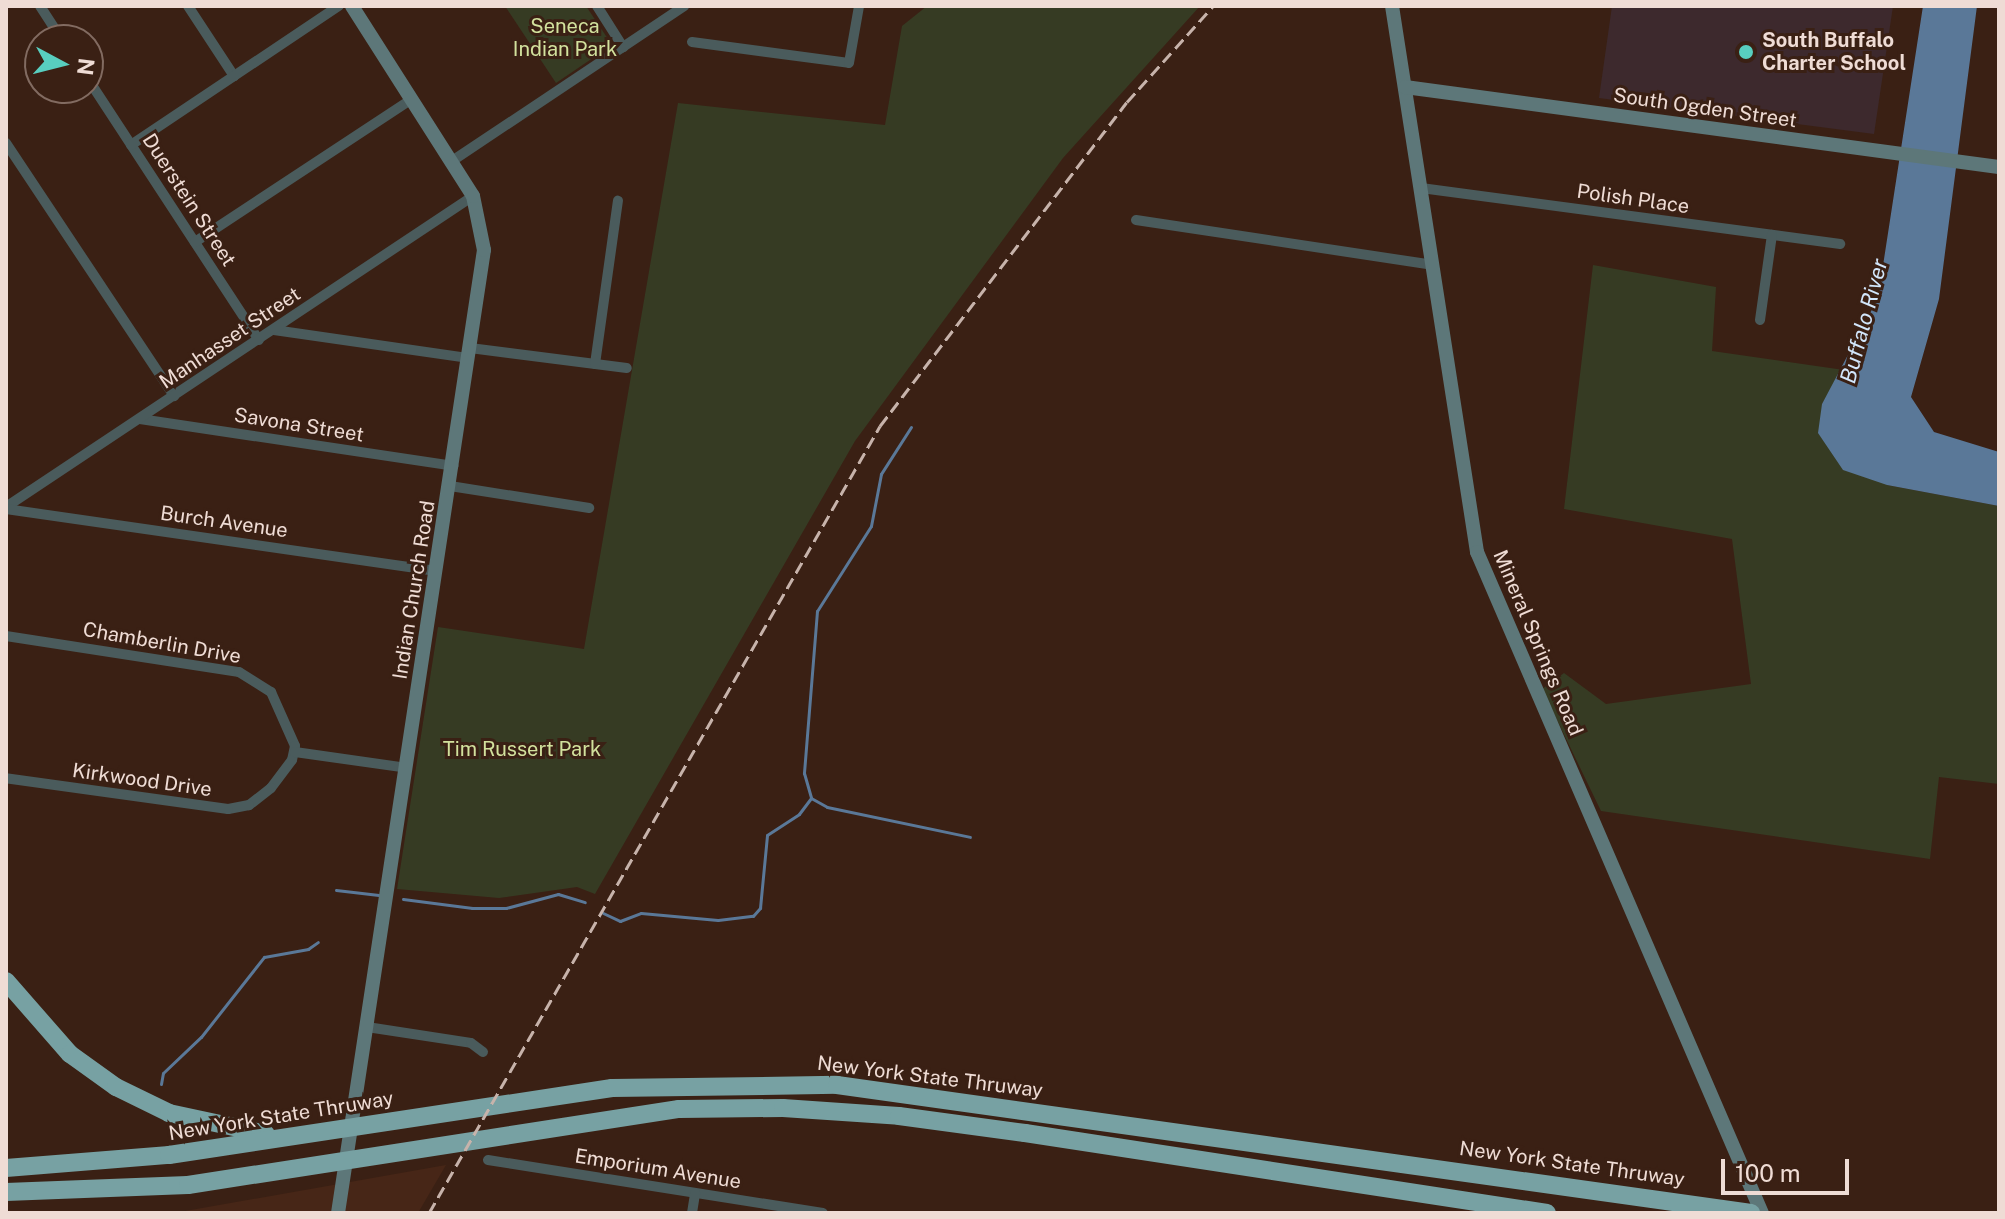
<!DOCTYPE html>
<style>
body{margin:0}
#map{position:relative;width:2005px;height:1219px;overflow:hidden;background:#3a2014;font-family:"Public Sans",sans-serif}
div>[style]{position:absolute}
[style*='--x']{left:calc(var(--x)*1px);top:calc(var(--y)*1px);width:calc(var(--w)*1px);rotate:calc(var(--a)*1deg)}
.built>*{inset:0;background:#472617}
.education>*{inset:0;background:#3d292d}
.green>*{inset:0;background:#363b23}
.water>*{inset:0;background:#5a7898}
.stream>*{height:3px;margin:-1.5px;padding:0 1.5px;transform-origin:1.5px;border-radius:1.5px;background:#5a7898}
.street>*{height:10px;margin:-5px;padding:0 5px;transform-origin:5px;border-radius:5px;background:#4a5b5c}
.secondary>*{height:14px;margin:-7px;padding:0 7px;transform-origin:7px;border-radius:7px;background:#5d7779}
.highway>*{height:18px;margin:-9px;padding:0 9px;transform-origin:9px;border-radius:9px;background:#77a1a3}
.rail>*{height:3px;margin-top:-1.5px;transform-origin:0;background:repeating-linear-gradient(90deg,#c7b3ab 0 12px,transparent 0 18px)}
.dots>*{width:22px;height:22px;translate:-50% -50%;box-sizing:border-box;border:4px solid #3a2014;border-radius:50%}
span{translate:-50% -50%;white-space:nowrap;text-align:center;line-height:1.15;-webkit-text-stroke:6px #3a2014;paint-order:stroke}
.park-label{font-size:20px;color:#d2e19d}
.poi-label{font-size:20px;color:#efdcd5;font-weight:700}
.left{translate:0 -50%;text-align:left}
.street-label{font-size:20px;color:#efdcd5}
.water-label{font-size:22px;color:#d2e6fb;font-style:italic}
.frame{position:absolute;inset:0;border:8px solid #efdcd5;pointer-events:none}
.north{position:absolute;left:24px;top:24px;width:80px;height:80px;box-sizing:border-box;background:#3a2014;border:2px solid #826b61;border-radius:50%;rotate:97deg;font-size:22px;font-weight:700;line-height:32px;text-align:center;color:#efdcd5}
.north::after{content:'';display:block;margin:auto;width:28px;height:36px;background:#58cebf;clip-path:polygon(50% 0,100% 100%,50% 72%,0 100%)}
.scale{position:absolute;left:1721px;top:1159px;width:128px;height:36px;box-sizing:border-box;border:4px solid #efdcd5;border-top:0;padding-left:10px;font-size:24px;line-height:28px;white-space:nowrap;color:#efdcd5;-webkit-text-stroke:6px #3a2014;paint-order:stroke}
</style>
<div id="map">
<div class="built">
<div style="clip-path:polygon(446px 1165px,418px 1213px,174px 1213px)"></div>
</div>
<div class="education">
<div style="clip-path:polygon(1612px 6px,1893px 6px,1874px 134px,1599px 98px)"></div>
</div>
<div class="green">
<div style="clip-path:polygon(505px 6px,586px 6px,612px 45px,556px 83px)"></div>
<div style="clip-path:polygon(927px 6px,1200px 6px,1063px 158px,855px 441px,595px 894px,577px 887px,499px 898px,397px 889px,438px 627px,584px 649px,678px 103px,885px 125px,902px 26px)"></div>
<div style="clip-path:polygon(1593px 265px,1716px 287px,1712px 351px,1844px 370px,1822px 404px,1887px 485px,1999px 506px,1999px 784px,1939px 777px,1930px 859px,1601px 811px,1542px 689px,1564px 673px,1606px 704px,1751px 684px,1732px 539px,1564px 509px)"></div>
</div>
<div class="water">
<div style="clip-path:polygon(1923px 6px,1977px 6px,1939px 299px,1911px 397px,1934px 432px,1999px 452px,1999px 506px,1887px 485px,1843px 470px,1818px 433px,1822px 404px,1878px 298px)"></div>
</div>
<div class="stream">
<div style="--x:911;--y:427;--w:56;--a:122.6"></div>
<div style="--x:881;--y:474;--w:53;--a:100.9"></div>
<div style="--x:871;--y:526;--w:101;--a:122.4"></div>
<div style="--x:817;--y:611;--w:163;--a:94.6"></div>
<div style="--x:804;--y:773;--w:26;--a:74"></div>
<div style="--x:811;--y:798;--w:18;--a:29"></div>
<div style="--x:827;--y:807;--w:146;--a:11.8"></div>
<div style="--x:336;--y:890;--w:43;--a:6.6"></div>
<div style="--x:403;--y:899;--w:70;--a:7.4"></div>
<div style="--x:472;--y:908;--w:34;--a:0"></div>
<div style="--x:506;--y:908;--w:54;--a:-15.1"></div>
<div style="--x:558;--y:894;--w:28;--a:17"></div>
<div style="--x:603;--y:913;--w:19;--a:25"></div>
<div style="--x:620;--y:921;--w:22;--a:-21"></div>
<div style="--x:641;--y:913;--w:77;--a:5.2"></div>
<div style="--x:718;--y:920;--w:35;--a:-7"></div>
<div style="--x:753;--y:916;--w:11;--a:-49"></div>
<div style="--x:760;--y:908;--w:73;--a:-84.5"></div>
<div style="--x:767;--y:835;--w:38;--a:-33"></div>
<div style="--x:799;--y:814;--w:20;--a:-53"></div>
<div style="--x:161;--y:1084;--w:11;--a:-80"></div>
<div style="--x:163;--y:1073;--w:52;--a:-43.5"></div>
<div style="--x:201;--y:1037;--w:102;--a:-51.8"></div>
<div style="--x:264;--y:957;--w:45;--a:-10.3"></div>
<div style="--x:308;--y:949;--w:12;--a:-35"></div>
</div>
<div class="street">
<div style="--x:40;--y:6;--w:40;--a:57.1"></div>
<div style="--x:188;--y:6;--w:84;--a:56.7"></div>
<div style="--x:597;--y:6;--w:49;--a:57.6"></div>
<div style="--x:692;--y:42;--w:158;--a:7.6"></div>
<div style="--x:849;--y:63;--w:58;--a:-80"></div>
<div style="--x:88;--y:79;--w:312;--a:56.8"></div>
<div style="--x:6;--y:143;--w:304;--a:56.4"></div>
<div style="--x:131;--y:145;--w:250;--a:-33.8"></div>
<div style="--x:452;--y:161;--w:279;--a:-33.7"></div>
<div style="--x:1421;--y:188;--w:423;--a:7.6"></div>
<div style="--x:1136;--y:220;--w:301;--a:8.6"></div>
<div style="--x:195;--y:242;--w:260;--a:-33.4"></div>
<div style="--x:1760;--y:320;--w:86;--a:-82"></div>
<div style="--x:274;--y:330;--w:197;--a:8.2"></div>
<div style="--x:470;--y:348;--w:158;--a:7.3"></div>
<div style="--x:595;--y:364;--w:165;--a:-82"></div>
<div style="--x:140;--y:419;--w:317;--a:8.5"></div>
<div style="--x:450;--y:486;--w:141;--a:9"></div>
<div style="--x:6;--y:507;--w:561;--a:-33.66"></div>
<div style="--x:6;--y:509;--w:435;--a:8.2"></div>
<div style="--x:6;--y:636;--w:236;--a:8.8"></div>
<div style="--x:239;--y:672;--w:38;--a:32"></div>
<div style="--x:271;--y:692;--w:59;--a:66"></div>
<div style="--x:295;--y:746;--w:14;--a:102"></div>
<div style="--x:292;--y:760;--w:35;--a:127"></div>
<div style="--x:271;--y:788;--w:28;--a:142"></div>
<div style="--x:249;--y:805;--w:21;--a:169"></div>
<div style="--x:228;--y:809;--w:224;--a:-172.1"></div>
<div style="--x:295;--y:752;--w:113;--a:8.1"></div>
<div style="--x:367;--y:1027;--w:105;--a:8.7"></div>
<div style="--x:471;--y:1043;--w:15;--a:37"></div>
<div style="--x:488;--y:1160;--w:339;--a:9"></div>
<div style="--x:692;--y:1213;--w:20;--a:-81"></div>
</div>
<div class="secondary">
<div style="--x:1392;--y:6;--w:553;--a:81.15"></div>
<div style="--x:1477;--y:552;--w:720;--a:66.68"></div>
<div style="--x:1405;--y:87;--w:599;--a:7.67"></div>
<div style="--x:338;--y:1213;--w:974;--a:-81.38"></div>
<div style="--x:484;--y:250;--w:55;--a:-101.5"></div>
<div style="--x:473;--y:196;--w:225;--a:-122.5"></div>
</div>
<div class="highway">
<div style="--x:6;--y:981;--w:97;--a:48.8"></div>
<div style="--x:70;--y:1054;--w:57;--a:35.7"></div>
<div style="--x:116;--y:1087;--w:59;--a:26.1"></div>
<div style="--x:169;--y:1113;--w:99;--a:12.2"></div>
<div style="--x:6;--y:1168;--w:164;--a:-4.6"></div>
<div style="--x:169;--y:1155;--w:448;--a:-8.6"></div>
<div style="--x:612;--y:1088;--w:225;--a:-0.8"></div>
<div style="--x:837;--y:1085;--w:923;--a:7.97"></div>
<div style="--x:6;--y:1192;--w:182;--a:-2.2"></div>
<div style="--x:188;--y:1185;--w:497;--a:-8.8"></div>
<div style="--x:679;--y:1109;--w:104;--a:-0.6"></div>
<div style="--x:783;--y:1108;--w:116;--a:3.9"></div>
<div style="--x:899;--y:1116;--w:127;--a:7.7"></div>
<div style="--x:1025;--y:1133;--w:528;--a:8.71"></div>
</div>
<div class="rail">
<div style="--x:429;--y:1213;--w:907;--a:-60.18"></div>
<div style="--x:880;--y:426;--w:407;--a:-52.7"></div>
<div style="--x:1127;--y:102;--w:129;--a:-48.1"></div>
</div>
<div class="dots">
<div style="left:1746px;top:52px;background:#58cebf"></div>
</div>
<div class="park-label">
<span style="left:565px;top:38px">Seneca<br>Indian Park</span>
<span style="left:522px;top:749px">Tim Russert Park</span>
</div>
<div class="poi-label">
<span class="left" style="left:1762px;top:52px">South Buffalo<br>Charter School</span>
</div>
<div class="street-label">
<span style="left:1705px;top:108px;rotate:8deg">South Ogden Street</span>
<span style="left:1633px;top:199px;rotate:8deg">Polish Place</span>
<span style="left:189px;top:200px;rotate:57deg">Duerstein Street</span>
<span style="left:230px;top:338px;rotate:-34deg">Manhasset Street</span>
<span style="left:299px;top:425px;rotate:9deg">Savona Street</span>
<span style="left:224px;top:522px;rotate:8deg">Burch Avenue</span>
<span style="left:414px;top:590px;rotate:-81deg">Indian Church Road</span>
<span style="left:162px;top:643px;rotate:10deg">Chamberlin Drive</span>
<span style="left:1538px;top:643px;rotate:67deg">Mineral Springs Road</span>
<span style="left:142px;top:780px;rotate:8deg">Kirkwood Drive</span>
<span style="left:930px;top:1077px;rotate:7deg">New York State Thruway</span>
<span style="left:281px;top:1116px;rotate:-9deg">New York State Thruway</span>
<span style="left:1572px;top:1164px;rotate:8deg">New York State Thruway</span>
<span style="left:658px;top:1169px;rotate:9deg">Emporium Avenue</span>
</div>
<div class="water-label">
<span style="left:1864px;top:321px;rotate:-75deg">Buffalo River</span>
</div>
<div class="frame"></div>
<div class="north">N</div>
<div class="scale">100 m</div>
</div>
